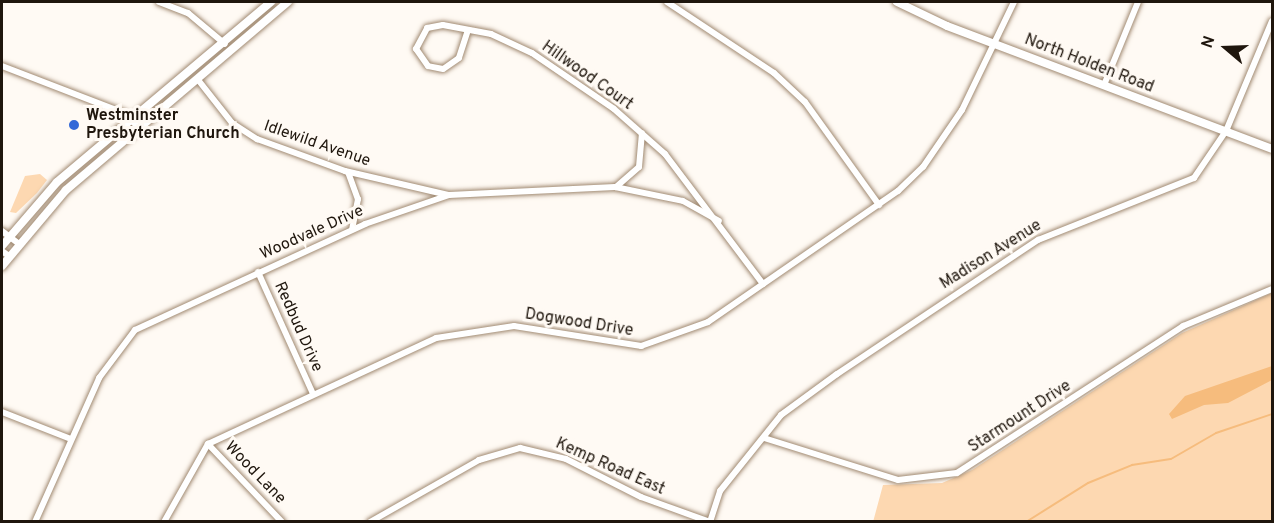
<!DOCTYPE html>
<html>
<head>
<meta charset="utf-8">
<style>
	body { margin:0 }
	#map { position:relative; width:1274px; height:523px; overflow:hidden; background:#fffaf4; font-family:Overpass,sans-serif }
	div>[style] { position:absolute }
	.green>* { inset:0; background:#fdd8b1 }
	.water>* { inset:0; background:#f6bc7d }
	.stream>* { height:2px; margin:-1px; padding:0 1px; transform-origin:1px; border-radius:1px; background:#f6bc7d }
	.roads { filter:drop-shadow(0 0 2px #a18a72) drop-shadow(0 0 2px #a18a72) }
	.street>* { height:6px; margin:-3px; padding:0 3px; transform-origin:3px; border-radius:3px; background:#fff }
	.secondary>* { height:8px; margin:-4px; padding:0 4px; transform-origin:4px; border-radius:4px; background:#fff }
	.dots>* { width:16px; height:16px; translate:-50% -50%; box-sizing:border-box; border:3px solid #fffaf4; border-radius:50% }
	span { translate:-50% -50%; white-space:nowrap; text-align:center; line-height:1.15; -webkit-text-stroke:6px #fffaf4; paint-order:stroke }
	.street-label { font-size:16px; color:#1f160d }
	.poi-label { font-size:16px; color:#1f160d; font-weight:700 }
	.left { translate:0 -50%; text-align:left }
	.frame { position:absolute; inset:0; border:3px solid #1f160d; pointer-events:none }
	.north { position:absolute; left:1196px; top:18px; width:60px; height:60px; -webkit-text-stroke:4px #fffaf4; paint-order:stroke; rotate:289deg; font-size:16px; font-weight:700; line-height:24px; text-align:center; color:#1f160d }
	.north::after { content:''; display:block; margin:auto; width:21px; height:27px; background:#1f160d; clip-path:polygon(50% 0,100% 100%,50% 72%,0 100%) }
</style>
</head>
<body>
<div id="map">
	<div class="green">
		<div style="clip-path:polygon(40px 174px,47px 180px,37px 193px,16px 213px,10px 212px,25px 176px)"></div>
		<div style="clip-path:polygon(1272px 293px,1272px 521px,873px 522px,883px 485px,942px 483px,972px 470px,1182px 333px)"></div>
	</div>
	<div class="water">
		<div style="clip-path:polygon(1272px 366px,1272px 380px,1228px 403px,1204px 405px,1172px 419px,1169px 414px,1185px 396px)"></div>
	</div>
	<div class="stream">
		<div style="left:1026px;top:522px;width:73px;rotate:-32.2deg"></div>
		<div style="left:1088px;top:483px;width:48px;rotate:-22.2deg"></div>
		<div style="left:1132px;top:465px;width:39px;rotate:-9deg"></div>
		<div style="left:1171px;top:459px;width:52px;rotate:-30deg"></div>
		<div style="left:1216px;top:433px;width:59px;rotate:-18.7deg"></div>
	</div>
	<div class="roads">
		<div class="street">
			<div style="left:159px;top:2px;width:31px;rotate:21deg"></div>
			<div style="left:188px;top:13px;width:48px;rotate:40deg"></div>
			<div style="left:667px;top:2px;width:128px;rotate:33.6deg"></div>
			<div style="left:774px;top:73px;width:42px;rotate:43.1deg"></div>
			<div style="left:805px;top:102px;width:127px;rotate:54.3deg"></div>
			<div style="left:467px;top:33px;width:26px;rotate:108deg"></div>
			<div style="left:459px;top:58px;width:19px;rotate:145deg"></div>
			<div style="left:443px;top:69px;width:15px;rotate:-169deg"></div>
			<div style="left:428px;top:66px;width:21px;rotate:-125deg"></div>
			<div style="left:416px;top:49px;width:24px;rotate:-62deg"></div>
			<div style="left:427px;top:28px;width:16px;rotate:-11deg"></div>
			<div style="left:443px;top:25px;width:49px;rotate:10.6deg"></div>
			<div style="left:491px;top:34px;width:45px;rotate:24.9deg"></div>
			<div style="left:532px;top:53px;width:99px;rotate:34.3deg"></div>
			<div style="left:614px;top:109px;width:68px;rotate:41.4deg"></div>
			<div style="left:665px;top:154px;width:163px;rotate:53deg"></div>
			<div style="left:2px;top:66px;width:131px;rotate:21.1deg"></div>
			<div style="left:124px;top:113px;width:21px;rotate:45deg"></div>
			<div style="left:199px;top:81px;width:53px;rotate:51.8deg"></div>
			<div style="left:232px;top:123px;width:30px;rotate:33deg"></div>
			<div style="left:257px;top:139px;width:94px;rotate:20deg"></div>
			<div style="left:345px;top:171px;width:106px;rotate:13.1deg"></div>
			<div style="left:1104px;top:85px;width:90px;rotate:-67.7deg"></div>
			<div style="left:348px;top:172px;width:29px;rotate:70deg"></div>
			<div style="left:358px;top:199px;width:31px;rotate:101deg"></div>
			<div style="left:616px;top:187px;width:30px;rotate:-41deg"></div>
			<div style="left:639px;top:167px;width:34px;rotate:-85deg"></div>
			<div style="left:2px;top:231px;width:20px;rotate:37deg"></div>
			<div style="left:2px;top:251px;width:9px;rotate:36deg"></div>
			<div style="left:258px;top:272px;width:134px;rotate:65.7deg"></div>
			<div style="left:2px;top:412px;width:74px;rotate:21.4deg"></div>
			<div style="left:764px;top:438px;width:140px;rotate:17.4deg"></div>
			<div style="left:898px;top:480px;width:59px;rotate:-6.8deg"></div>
			<div style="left:957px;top:473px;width:270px;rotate:-33deg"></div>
			<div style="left:1183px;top:326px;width:96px;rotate:-22.6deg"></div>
			<div style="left:208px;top:444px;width:108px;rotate:46.5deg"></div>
			<div style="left:35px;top:522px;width:158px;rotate:-66deg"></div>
			<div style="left:99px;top:378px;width:60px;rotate:-53.1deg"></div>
			<div style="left:135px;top:330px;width:253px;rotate:-24.7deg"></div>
			<div style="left:365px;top:224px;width:89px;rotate:-19deg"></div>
			<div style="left:449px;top:195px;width:166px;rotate:-2.8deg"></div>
			<div style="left:615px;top:187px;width:69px;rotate:11.6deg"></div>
			<div style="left:683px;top:201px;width:41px;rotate:29.1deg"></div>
			<div style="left:164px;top:522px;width:90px;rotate:-60.6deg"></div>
			<div style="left:208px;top:444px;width:251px;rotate:-24.9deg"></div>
			<div style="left:436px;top:338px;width:79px;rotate:-8.7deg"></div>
			<div style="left:514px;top:326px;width:129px;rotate:8.9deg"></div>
			<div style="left:641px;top:346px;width:71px;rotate:-19.7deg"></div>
			<div style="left:708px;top:322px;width:231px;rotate:-34.6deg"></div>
			<div style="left:898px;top:191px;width:35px;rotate:-44deg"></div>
			<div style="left:923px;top:167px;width:69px;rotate:-55.6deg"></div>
			<div style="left:962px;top:110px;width:120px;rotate:-64.3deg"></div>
			<div style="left:370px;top:522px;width:125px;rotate:-29.6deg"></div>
			<div style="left:479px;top:460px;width:43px;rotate:-16.3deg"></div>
			<div style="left:520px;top:448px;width:47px;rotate:13.4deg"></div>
			<div style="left:566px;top:459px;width:84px;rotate:26.9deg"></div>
			<div style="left:641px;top:497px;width:73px;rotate:19.9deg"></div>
			<div style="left:710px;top:522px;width:33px;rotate:-72deg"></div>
			<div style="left:720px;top:491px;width:97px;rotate:-51.2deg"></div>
			<div style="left:781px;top:415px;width:69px;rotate:-36.2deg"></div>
			<div style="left:837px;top:374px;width:242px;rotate:-33.7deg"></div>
			<div style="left:1038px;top:240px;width:168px;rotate:-21.7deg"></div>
			<div style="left:1194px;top:178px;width:57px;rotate:-55.8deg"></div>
			<div style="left:1226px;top:131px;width:119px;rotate:-67.3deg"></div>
		</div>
		<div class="secondary">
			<div style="left:897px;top:2px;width:55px;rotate:25.6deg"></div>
			<div style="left:947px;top:26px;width:347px;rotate:20.7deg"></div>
			<div style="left:2px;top:246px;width:84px;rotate:-49.3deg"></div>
			<div style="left:57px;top:182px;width:280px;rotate:-40.1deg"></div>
			<div style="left:2px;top:266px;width:99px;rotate:-49.9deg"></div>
			<div style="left:66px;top:190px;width:291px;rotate:-40.3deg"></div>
		</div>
	</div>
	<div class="dots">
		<div style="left:74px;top:125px;background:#3368d7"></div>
	</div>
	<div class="street-label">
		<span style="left:1089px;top:64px;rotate:21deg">North Holden Road</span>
		<span style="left:587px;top:76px;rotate:35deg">Hillwood Court</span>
		<span style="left:317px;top:144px;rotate:19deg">Idlewild Avenue</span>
		<span style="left:312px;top:233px;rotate:-24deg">Woodvale Drive</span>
		<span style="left:991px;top:255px;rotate:-32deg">Madison Avenue</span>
		<span style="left:579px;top:323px;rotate:9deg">Dogwood Drive</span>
		<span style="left:298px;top:327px;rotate:66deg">Redbud Drive</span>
		<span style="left:1020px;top:417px;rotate:-33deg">Starmount Drive</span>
		<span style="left:610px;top:467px;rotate:24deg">Kemp Road East</span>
		<span style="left:255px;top:473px;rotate:46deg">Wood Lane</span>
	</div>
	<div class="poi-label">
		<span class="left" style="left:86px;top:125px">Westminster<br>Presbyterian Church</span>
	</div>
	<div class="frame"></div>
	<div class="north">N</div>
</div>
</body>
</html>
